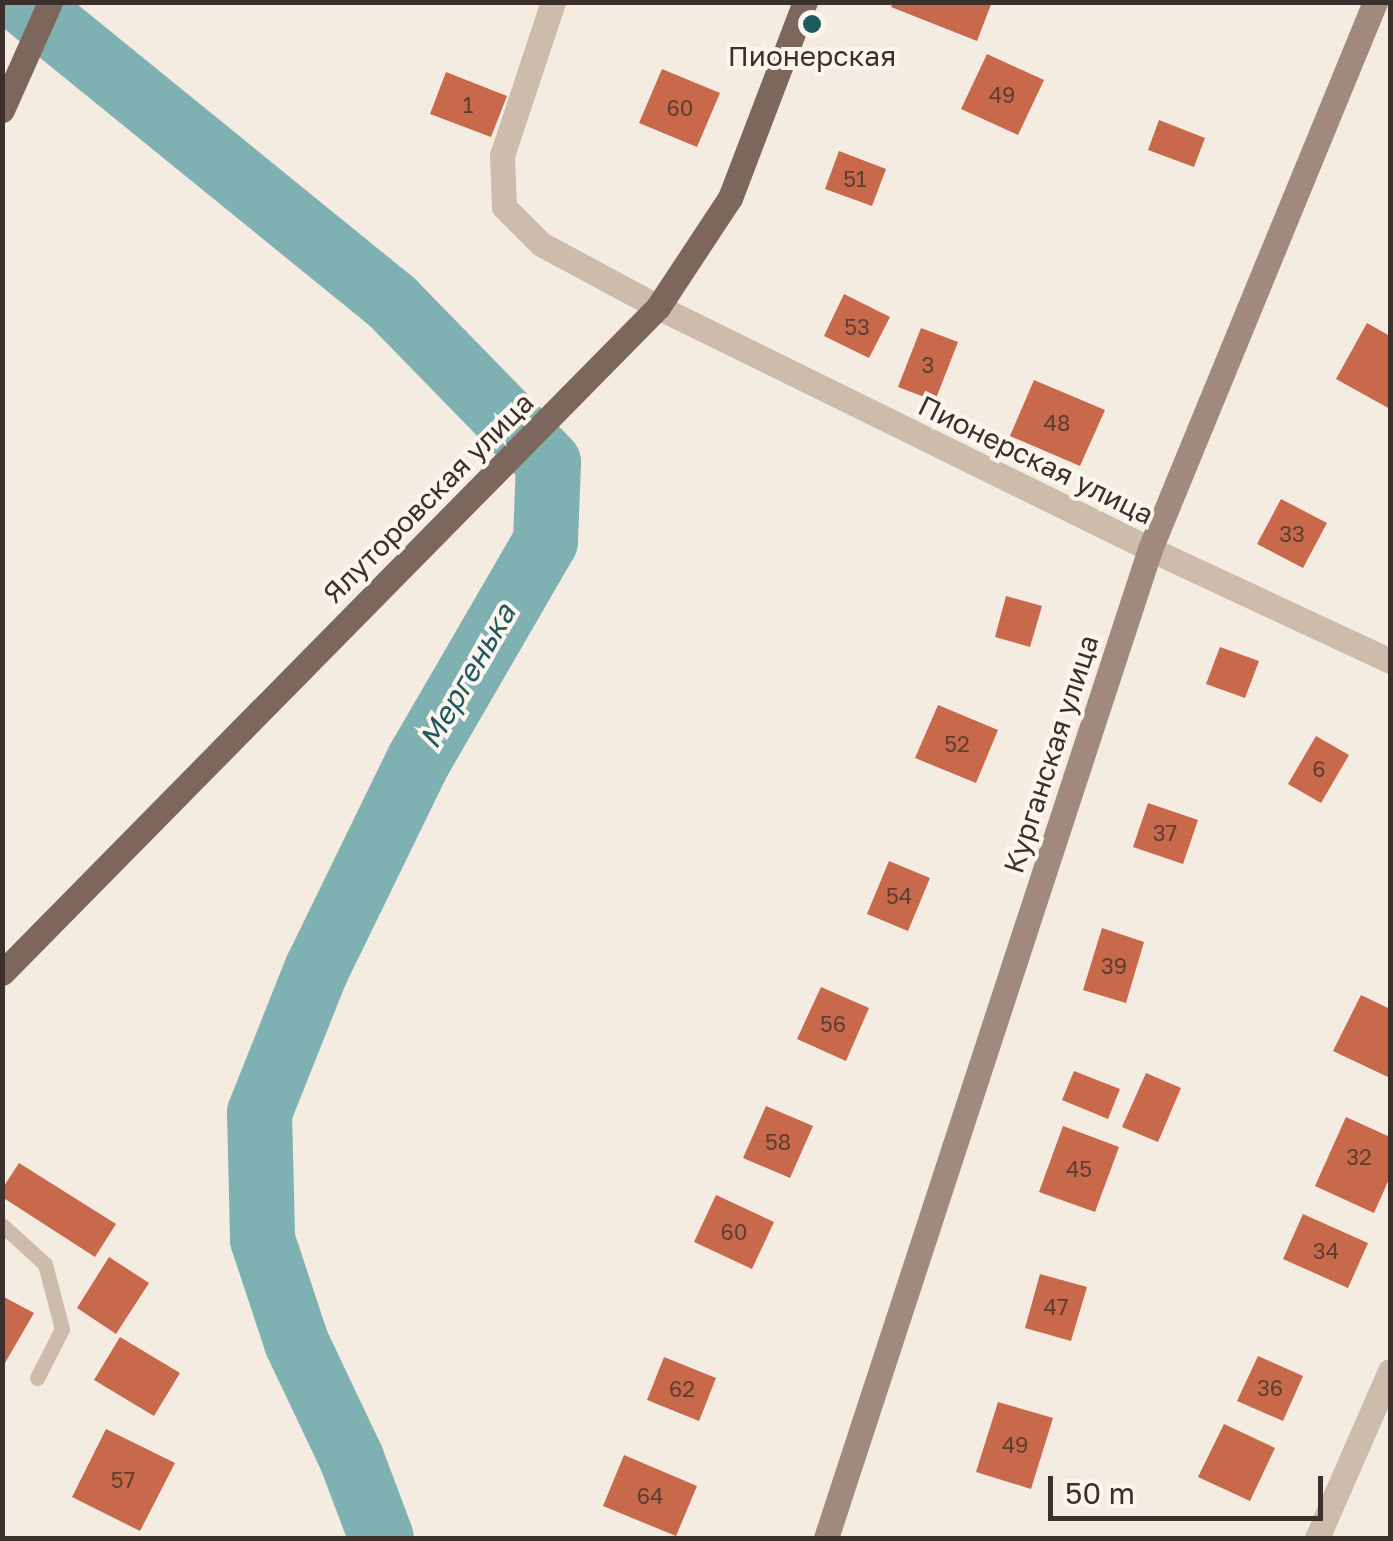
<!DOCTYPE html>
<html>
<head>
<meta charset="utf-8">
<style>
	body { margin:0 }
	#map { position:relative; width:1393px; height:1541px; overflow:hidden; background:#f4ebe1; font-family:"Golos Text",sans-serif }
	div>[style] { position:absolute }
	.river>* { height:65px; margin:-32.5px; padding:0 32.5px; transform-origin:32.5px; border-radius:32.5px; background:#7fb0b2 }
	.building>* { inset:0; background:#c8694b }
	.service>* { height:15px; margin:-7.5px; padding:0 7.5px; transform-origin:7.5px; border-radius:7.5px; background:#cdbbac }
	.minor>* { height:25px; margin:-12.5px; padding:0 12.5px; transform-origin:12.5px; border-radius:12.5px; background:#cdbbac }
	.tertiary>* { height:25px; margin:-12.5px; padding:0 12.5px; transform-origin:12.5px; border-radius:12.5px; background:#cdbbac }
	.secondary>* { height:25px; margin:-12.5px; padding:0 12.5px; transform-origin:12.5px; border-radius:12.5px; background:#a18a7d }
	.primary>* { height:25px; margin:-12.5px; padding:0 12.5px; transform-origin:12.5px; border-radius:12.5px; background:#7d675c }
	.dots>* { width:28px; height:28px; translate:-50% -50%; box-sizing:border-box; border:5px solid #fbf5ee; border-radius:50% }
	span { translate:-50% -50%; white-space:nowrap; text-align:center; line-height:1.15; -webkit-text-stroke:8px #fbf5ee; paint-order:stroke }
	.number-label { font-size:22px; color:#5e3e33 }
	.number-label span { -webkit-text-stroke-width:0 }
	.poi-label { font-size:28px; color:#3b302b }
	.street-label { font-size:28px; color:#3b302b }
	.water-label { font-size:30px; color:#1f5a5e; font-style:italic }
	.frame { position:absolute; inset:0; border:5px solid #3b302b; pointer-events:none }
	.scale { position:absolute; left:1048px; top:1476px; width:275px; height:45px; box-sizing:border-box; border:5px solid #3b302b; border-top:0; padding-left:12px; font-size:30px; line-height:35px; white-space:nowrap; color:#3b302b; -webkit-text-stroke:8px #fbf5ee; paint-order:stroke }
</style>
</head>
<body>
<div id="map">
	<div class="river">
		<div style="left:23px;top:2px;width:477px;rotate:39.1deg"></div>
		<div style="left:393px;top:303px;width:222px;rotate:45.7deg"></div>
		<div style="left:548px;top:462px;width:79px;rotate:92.2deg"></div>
		<div style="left:545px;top:541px;width:253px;rotate:120.1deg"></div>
		<div style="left:418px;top:760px;width:233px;rotate:116deg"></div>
		<div style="left:316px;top:969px;width:154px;rotate:111.7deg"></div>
		<div style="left:259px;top:1112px;width:127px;rotate:88.6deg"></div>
		<div style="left:262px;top:1239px;width:108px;rotate:71.7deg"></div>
		<div style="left:296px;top:1342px;width:128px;rotate:64.6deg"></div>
		<div style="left:351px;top:1458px;width:85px;rotate:69.4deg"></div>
	</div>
	<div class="building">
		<div style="clip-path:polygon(893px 2px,992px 2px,977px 41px,891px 7px)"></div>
		<div style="clip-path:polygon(987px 54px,1044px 80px,1018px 135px,961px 109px)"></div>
		<div style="clip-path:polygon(662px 69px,720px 93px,697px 147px,639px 123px)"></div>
		<div style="clip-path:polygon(446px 72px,507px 96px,491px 137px,430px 114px)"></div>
		<div style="clip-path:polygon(1159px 120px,1205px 138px,1194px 167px,1148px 150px)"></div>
		<div style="clip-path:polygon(839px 151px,886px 169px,872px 206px,825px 189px)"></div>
		<div style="clip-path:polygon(844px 294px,890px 317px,869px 358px,824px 336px)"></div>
		<div style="clip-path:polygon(1367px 323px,1390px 336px,1390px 409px,1336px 379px)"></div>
		<div style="clip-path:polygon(921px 328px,958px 342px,935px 401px,898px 387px)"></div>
		<div style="clip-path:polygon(1034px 380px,1105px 410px,1080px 466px,1010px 436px)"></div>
		<div style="clip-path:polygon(1281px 499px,1327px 523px,1303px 568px,1257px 544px)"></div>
		<div style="clip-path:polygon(1006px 596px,1042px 606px,1030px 647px,995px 637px)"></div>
		<div style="clip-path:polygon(1220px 647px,1259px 661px,1245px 698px,1206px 684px)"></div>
		<div style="clip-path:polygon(938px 705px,998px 730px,976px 783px,915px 758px)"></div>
		<div style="clip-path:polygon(1316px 736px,1349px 755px,1321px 803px,1288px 784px)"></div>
		<div style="clip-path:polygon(1148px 803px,1198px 820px,1183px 864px,1133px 847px)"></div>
		<div style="clip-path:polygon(889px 861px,930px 878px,908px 931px,867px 914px)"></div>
		<div style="clip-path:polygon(1102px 928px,1144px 942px,1126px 1003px,1083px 990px)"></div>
		<div style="clip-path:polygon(821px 987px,869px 1008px,846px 1061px,797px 1039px)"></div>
		<div style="clip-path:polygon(1361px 995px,1390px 1009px,1390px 1078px,1333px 1051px)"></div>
		<div style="clip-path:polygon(1074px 1071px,1120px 1089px,1108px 1119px,1062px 1100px)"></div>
		<div style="clip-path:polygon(1146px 1073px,1181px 1088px,1158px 1142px,1122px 1127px)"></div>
		<div style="clip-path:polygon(766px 1106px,813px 1126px,790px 1178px,743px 1158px)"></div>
		<div style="clip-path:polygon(1346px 1117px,1390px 1137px,1390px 1177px,1374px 1213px,1315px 1186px)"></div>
		<div style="clip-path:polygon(1063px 1126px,1119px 1147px,1095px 1212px,1039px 1192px)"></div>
		<div style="clip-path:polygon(19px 1163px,116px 1224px,95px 1257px,2px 1197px,2px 1189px)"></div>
		<div style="clip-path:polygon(716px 1195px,774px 1222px,752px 1269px,694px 1242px)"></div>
		<div style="clip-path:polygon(1303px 1214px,1368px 1243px,1348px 1288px,1283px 1259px)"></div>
		<div style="clip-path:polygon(109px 1257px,149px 1283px,116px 1334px,77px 1308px)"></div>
		<div style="clip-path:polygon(1040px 1274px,1087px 1287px,1071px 1341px,1025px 1328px)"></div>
		<div style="clip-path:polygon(2px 1296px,34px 1313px,2px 1368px)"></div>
		<div style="clip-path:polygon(120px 1337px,180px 1373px,154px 1416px,94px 1380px)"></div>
		<div style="clip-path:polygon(1258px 1356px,1303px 1376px,1283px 1421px,1237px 1401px)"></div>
		<div style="clip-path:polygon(664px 1357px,716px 1378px,699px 1421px,647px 1400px)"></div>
		<div style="clip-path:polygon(998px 1402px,1053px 1418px,1031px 1489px,976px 1472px)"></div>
		<div style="clip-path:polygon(1224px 1424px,1275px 1448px,1250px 1501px,1198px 1477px)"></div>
		<div style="clip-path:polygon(106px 1429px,175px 1463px,140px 1531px,72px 1497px)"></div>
		<div style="clip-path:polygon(624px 1455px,697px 1486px,676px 1536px,603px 1506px)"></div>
	</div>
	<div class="service">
		<div style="left:2px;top:1225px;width:58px;rotate:42.2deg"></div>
		<div style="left:45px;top:1264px;width:67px;rotate:75.3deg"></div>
		<div style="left:62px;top:1329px;width:55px;rotate:117deg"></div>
	</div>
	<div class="minor">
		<div style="left:553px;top:2px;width:161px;rotate:108.4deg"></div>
		<div style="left:502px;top:155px;width:52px;rotate:87.8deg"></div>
		<div style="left:504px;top:207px;width:52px;rotate:45deg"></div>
		<div style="left:541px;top:244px;width:133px;rotate:28.3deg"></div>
		<div style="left:1317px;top:1538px;width:182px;rotate:-66.4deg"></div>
	</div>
	<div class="tertiary">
		<div style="left:658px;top:307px;width:548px;rotate:26.19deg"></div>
		<div style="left:1150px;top:549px;width:265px;rotate:25deg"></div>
	</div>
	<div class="secondary">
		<div style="left:826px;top:1538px;width:1041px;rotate:-71.86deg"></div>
		<div style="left:1150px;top:549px;width:591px;rotate:-67.64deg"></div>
	</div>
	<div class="primary">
		<div style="left:2px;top:110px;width:118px;rotate:-66deg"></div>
		<div style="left:2px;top:973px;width:935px;rotate:-45.43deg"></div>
		<div style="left:658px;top:307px;width:131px;rotate:-56.6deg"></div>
		<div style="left:730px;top:198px;width:210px;rotate:-69.1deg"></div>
	</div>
	<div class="dots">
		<div style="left:812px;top:24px;background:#1f5a5e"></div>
	</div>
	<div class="number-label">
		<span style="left:1002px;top:95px">49</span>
		<span style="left:468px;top:105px">1</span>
		<span style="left:680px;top:108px">60</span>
		<span style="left:855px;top:179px">51</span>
		<span style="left:857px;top:327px">53</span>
		<span style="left:928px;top:365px">3</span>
		<span style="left:1057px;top:423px">48</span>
		<span style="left:1292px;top:534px">33</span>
		<span style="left:957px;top:744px">52</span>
		<span style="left:1319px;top:769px">6</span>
		<span style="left:1165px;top:833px">37</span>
		<span style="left:899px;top:896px">54</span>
		<span style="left:1114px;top:966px">39</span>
		<span style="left:833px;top:1024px">56</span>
		<span style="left:778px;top:1142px">58</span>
		<span style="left:1359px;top:1157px">32</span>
		<span style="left:1079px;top:1169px">45</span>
		<span style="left:734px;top:1232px">60</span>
		<span style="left:1326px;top:1251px">34</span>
		<span style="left:1056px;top:1307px">47</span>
		<span style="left:1270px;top:1388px">36</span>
		<span style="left:682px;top:1389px">62</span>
		<span style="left:1015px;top:1445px">49</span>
		<span style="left:123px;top:1480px">57</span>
		<span style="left:650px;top:1496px">64</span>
	</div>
	<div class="poi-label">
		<span style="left:812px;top:56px">Пионерская</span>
	</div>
	<div class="street-label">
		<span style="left:1036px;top:460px;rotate:26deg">Пионерская улица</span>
		<span style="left:428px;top:498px;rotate:-45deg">Ялуторовская улица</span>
		<span style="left:1051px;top:754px;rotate:-72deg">Курганская улица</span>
	</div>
	<div class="water-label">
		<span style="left:467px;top:676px;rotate:-60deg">Мергенька</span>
	</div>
	<div class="frame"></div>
	<div class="scale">50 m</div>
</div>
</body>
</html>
